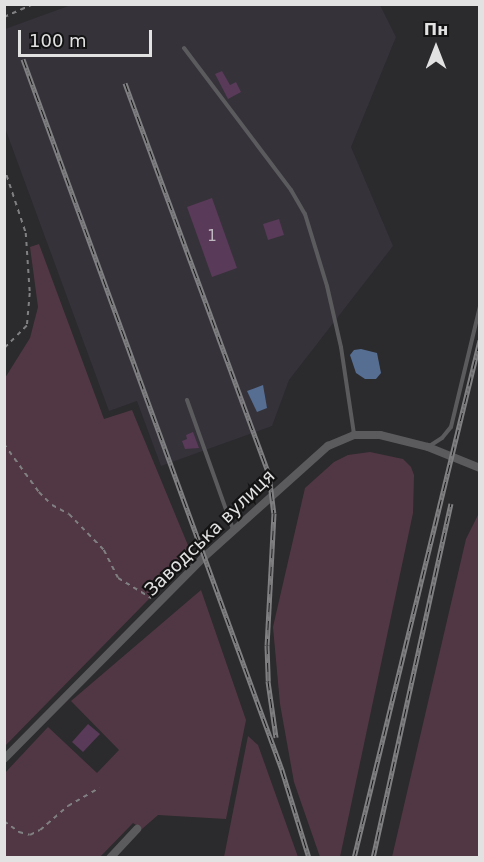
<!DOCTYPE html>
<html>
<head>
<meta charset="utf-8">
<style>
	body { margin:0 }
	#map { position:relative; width:484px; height:862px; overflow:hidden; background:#2b2a2d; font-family:"DejaVu Sans",sans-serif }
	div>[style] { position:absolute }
	.built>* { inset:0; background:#35323a }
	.green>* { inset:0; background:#513743 }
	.water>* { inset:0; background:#566e92 }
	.building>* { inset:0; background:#593a58 }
	.path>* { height:1.5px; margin-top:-0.75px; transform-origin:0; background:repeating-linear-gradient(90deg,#807f81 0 4.5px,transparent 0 9px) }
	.lane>* { height:4px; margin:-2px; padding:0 2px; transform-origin:2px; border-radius:2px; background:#5b5a5d }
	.street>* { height:8px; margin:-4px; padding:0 4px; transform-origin:4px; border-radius:4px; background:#5b5a5d }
	.rail>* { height:5px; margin-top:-2.5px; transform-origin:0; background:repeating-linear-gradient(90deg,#131314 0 9px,#808082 0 18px); box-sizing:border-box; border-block:2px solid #808082 }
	span { translate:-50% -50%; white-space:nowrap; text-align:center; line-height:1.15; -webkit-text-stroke:4.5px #131314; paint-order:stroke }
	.number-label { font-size:15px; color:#c0b8c0 }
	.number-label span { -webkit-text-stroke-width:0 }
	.street-label { font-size:18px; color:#e2e2e3 }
	.frame { position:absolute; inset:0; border:6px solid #e2e2e3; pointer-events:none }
	.north { position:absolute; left:406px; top:18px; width:60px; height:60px; -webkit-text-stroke:4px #131314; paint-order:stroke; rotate:0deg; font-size:16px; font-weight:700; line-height:24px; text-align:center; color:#e2e2e3 }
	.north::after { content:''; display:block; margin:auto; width:21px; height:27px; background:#e2e2e3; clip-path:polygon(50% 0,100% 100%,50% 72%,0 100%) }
	.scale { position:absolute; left:18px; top:30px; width:134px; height:27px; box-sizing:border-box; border:3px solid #e2e2e3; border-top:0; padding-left:8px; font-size:18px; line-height:21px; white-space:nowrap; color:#e2e2e3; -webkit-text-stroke:4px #131314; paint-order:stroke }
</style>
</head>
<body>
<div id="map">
	<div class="built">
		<div style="clip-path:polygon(71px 5px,380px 5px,396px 37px,351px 147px,393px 246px,289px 380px,272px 426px,161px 466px,137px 401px,109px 411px,5px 128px,5px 29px)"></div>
	</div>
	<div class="green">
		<div style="clip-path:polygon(39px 244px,104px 419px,132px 410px,192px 555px,5px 746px,5px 378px,30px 338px,38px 307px,30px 247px)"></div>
		<div style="clip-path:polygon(370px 452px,403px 459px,411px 467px,414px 475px,413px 513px,340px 857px,320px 857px,294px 782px,280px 704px,273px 627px,305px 488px,334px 462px,348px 455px)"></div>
		<div style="clip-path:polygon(479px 513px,479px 857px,392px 857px,466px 539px)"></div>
		<div style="clip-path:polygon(201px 590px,246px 720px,226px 819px,158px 815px,142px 829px,133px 823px,100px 857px,5px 857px,4px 774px,48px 727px,97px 773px,119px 750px,71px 701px)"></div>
		<div style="clip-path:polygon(248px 736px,258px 745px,298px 857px,224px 857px)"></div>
	</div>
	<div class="water">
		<div style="clip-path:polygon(361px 349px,377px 353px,381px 373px,376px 379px,365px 379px,356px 373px,350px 355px,354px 350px)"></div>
		<div style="clip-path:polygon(263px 385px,267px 408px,257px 412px,247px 391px)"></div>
	</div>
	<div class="building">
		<div style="clip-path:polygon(222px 71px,230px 85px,236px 82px,241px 92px,228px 99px,215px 74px)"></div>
		<div style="clip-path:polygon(212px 198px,237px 268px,212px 277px,187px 207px)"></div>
		<div style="clip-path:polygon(279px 219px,284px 235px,268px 240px,263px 224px)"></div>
		<div style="clip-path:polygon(193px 432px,199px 448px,185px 449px,182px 441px,187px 439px,186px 435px)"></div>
		<div style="clip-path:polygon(88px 724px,100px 734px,83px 752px,72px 742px)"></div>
	</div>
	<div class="path">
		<div style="left:4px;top:17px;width:32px;rotate:-24deg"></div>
		<div style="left:4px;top:167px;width:70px;rotate:71.6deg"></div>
		<div style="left:26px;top:233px;width:60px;rotate:86.2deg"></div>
		<div style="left:30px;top:293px;width:33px;rotate:95deg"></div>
		<div style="left:27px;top:326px;width:33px;rotate:135deg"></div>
		<div style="left:4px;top:444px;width:59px;rotate:53.9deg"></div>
		<div style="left:39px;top:492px;width:18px;rotate:45deg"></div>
		<div style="left:52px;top:505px;width:19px;rotate:28deg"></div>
		<div style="left:69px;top:514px;width:50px;rotate:45.8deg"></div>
		<div style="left:104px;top:550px;width:31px;rotate:63deg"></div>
		<div style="left:118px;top:578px;width:39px;rotate:31deg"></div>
		<div style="left:4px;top:821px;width:19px;rotate:36deg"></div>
		<div style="left:19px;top:832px;width:11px;rotate:15deg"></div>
		<div style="left:30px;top:835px;width:11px;rotate:-27deg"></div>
		<div style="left:40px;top:830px;width:37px;rotate:-41deg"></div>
		<div style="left:68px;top:806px;width:36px;rotate:-30deg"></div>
	</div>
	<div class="lane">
		<div style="left:184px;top:48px;width:178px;rotate:53deg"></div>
		<div style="left:291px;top:190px;width:28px;rotate:60deg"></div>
		<div style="left:305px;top:214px;width:75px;rotate:73deg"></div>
		<div style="left:327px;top:286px;width:63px;rotate:77.1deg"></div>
		<div style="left:341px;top:347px;width:88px;rotate:81.5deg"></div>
		<div style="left:187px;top:400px;width:137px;rotate:70.4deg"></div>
		<div style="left:428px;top:447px;width:17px;rotate:-33deg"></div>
		<div style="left:442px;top:438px;width:14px;rotate:-51deg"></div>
		<div style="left:451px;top:427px;width:124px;rotate:-76.5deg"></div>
	</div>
	<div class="street">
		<div style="left:4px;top:759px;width:283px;rotate:-45.3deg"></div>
		<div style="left:203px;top:558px;width:168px;rotate:-41.9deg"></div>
		<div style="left:328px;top:446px;width:28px;rotate:-23deg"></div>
		<div style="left:354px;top:435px;width:26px"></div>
		<div style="left:380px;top:435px;width:49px;rotate:14deg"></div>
		<div style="left:428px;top:447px;width:56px;rotate:22deg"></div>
		<div style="left:110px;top:858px;width:40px;rotate:-47deg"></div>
	</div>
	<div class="rail">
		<div style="left:23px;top:59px;width:757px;rotate:69.98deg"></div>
		<div style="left:282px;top:770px;width:92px;rotate:72.9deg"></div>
		<div style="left:125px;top:83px;width:417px;rotate:69.8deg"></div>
		<div style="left:269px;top:474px;width:39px;rotate:83deg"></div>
		<div style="left:274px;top:513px;width:132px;rotate:93deg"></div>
		<div style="left:267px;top:645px;width:36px;rotate:88deg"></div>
		<div style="left:268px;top:681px;width:57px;rotate:81.9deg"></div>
		<div style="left:354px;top:858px;width:533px;rotate:-76.33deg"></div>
		<div style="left:373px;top:858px;width:363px;rotate:-77.6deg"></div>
	</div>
	<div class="number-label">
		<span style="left:212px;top:237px">1</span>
	</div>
	<div class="street-label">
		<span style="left:210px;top:533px;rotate:-44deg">Заводська вулиця</span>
	</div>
	<div class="frame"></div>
	<div class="north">Пн</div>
	<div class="scale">100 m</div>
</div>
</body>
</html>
